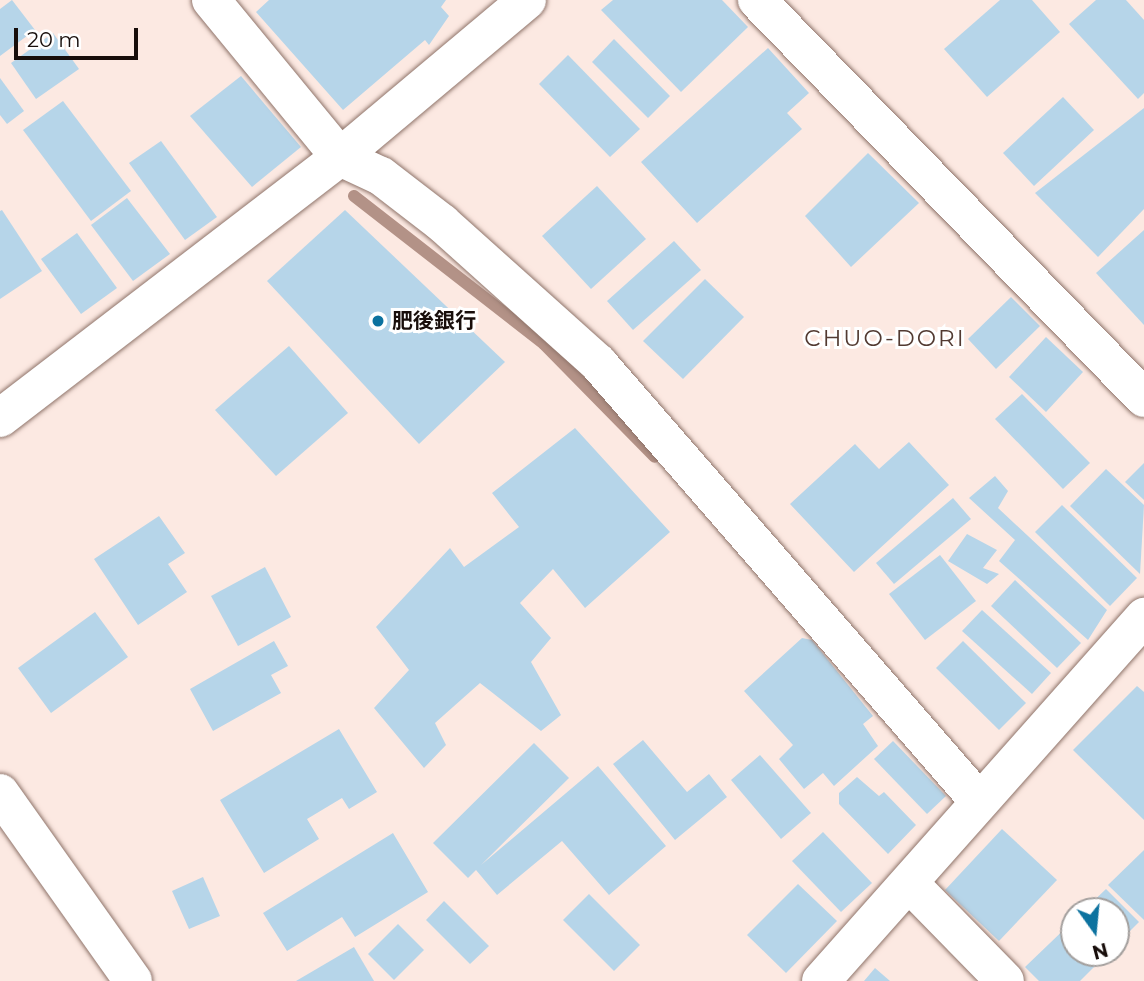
<!DOCTYPE html>
<html>
<head>
<meta charset="utf-8">
<style>
	body { margin:0 }
	#map { position:relative; width:1144px; height:981px; overflow:hidden; background:#fce9e2; font-family:Montserrat,"Noto Sans JP",sans-serif }
	div>[style] { position:absolute }
	.stream>* { height:12px; margin:-6px; padding:0 6px; transform-origin:6px; border-radius:6px; background:#b39287 }
	.building>* { inset:0; background:#b6d5e9 }
	.roads { filter:drop-shadow(0 0 2px #8f746a) drop-shadow(0 0 2px #8f746a) }
	.minor>* { height:38px; margin:-19px; padding:0 19px; transform-origin:19px; border-radius:19px; background:#fff }
	.tertiary>* { height:38px; margin:-19px; padding:0 19px; transform-origin:19px; border-radius:19px; background:#fff }
	.dots>* { width:19px; height:19px; translate:-50% -50%; box-sizing:border-box; border:4px solid #fff; border-radius:50% }
	span { translate:-50% -50%; white-space:nowrap; text-align:center; line-height:1.15; -webkit-text-stroke:6px #fff; paint-order:stroke }
	.poi-label { font-size:21px; color:#180e0b; font-weight:700 }
	.left { translate:0 -50%; text-align:left }
	.neighbourhood-label { font-size:23px; color:#523a31; letter-spacing:2px }
	.north { position:absolute; left:1060px; top:897px; width:70px; height:70px; box-sizing:border-box; background:#fff; border:2px solid #a39f9d; border-radius:50%; rotate:165deg; font-size:19px; font-weight:700; line-height:28px; text-align:center; color:#180e0b }
	.north::after { content:''; display:block; margin:auto; width:24px; height:32px; background:#0c729f; clip-path:polygon(50% 0,100% 100%,50% 72%,0 100%) }
	.scale { position:absolute; left:14px; top:28px; width:124px; height:32px; box-sizing:border-box; border:4px solid #180e0b; border-top:0; padding-left:9px; font-size:21px; line-height:24px; white-space:nowrap; color:#180e0b; -webkit-text-stroke:5px #fff; paint-order:stroke }
</style>
</head>
<body>
<div id="map">
	<div class="stream">
		<div style="left:354px;top:196px;width:241px;rotate:37.9deg"></div>
		<div style="left:544px;top:344px;width:158px;rotate:45.5deg"></div>
	</div>
	<div class="building">
		<div style="clip-path:polygon(12px 0,35px 30px,0 56px,0 9px)"></div>
		<div style="clip-path:polygon(269px 0,446px 0,441px 7px,449px 16px,429px 45px,425px 40px,343px 110px,256px 12px)"></div>
		<div style="clip-path:polygon(613px 0,722px 0,748px 27px,681px 92px,601px 10px)"></div>
		<div style="clip-path:polygon(1000px 0,1032px 0,1060px 32px,987px 97px,944px 49px)"></div>
		<div style="clip-path:polygon(1096px 0,1126px 0,1144px 20px,1144px 93px,1138px 99px,1069px 24px)"></div>
		<div style="clip-path:polygon(53px 33px,79px 69px,36px 99px,11px 63px)"></div>
		<div style="clip-path:polygon(614px 39px,670px 96px,648px 118px,592px 62px)"></div>
		<div style="clip-path:polygon(768px 48px,809px 93px,787px 113px,802px 129px,697px 223px,641px 162px)"></div>
		<div style="clip-path:polygon(568px 55px,640px 129px,610px 157px,539px 84px)"></div>
		<div style="clip-path:polygon(241px 76px,301px 147px,252px 187px,190px 116px)"></div>
		<div style="clip-path:polygon(0 78px,24px 111px,7px 124px,0 115px)"></div>
		<div style="clip-path:polygon(1063px 97px,1094px 130px,1034px 186px,1003px 153px)"></div>
		<div style="clip-path:polygon(63px 101px,131px 191px,91px 221px,23px 130px)"></div>
		<div style="clip-path:polygon(1144px 108px,1144px 209px,1098px 257px,1035px 193px)"></div>
		<div style="clip-path:polygon(161px 141px,217px 217px,185px 240px,129px 163px)"></div>
		<div style="clip-path:polygon(868px 153px,919px 203px,851px 267px,805px 216px)"></div>
		<div style="clip-path:polygon(597px 186px,646px 239px,591px 289px,542px 236px)"></div>
		<div style="clip-path:polygon(127px 198px,170px 254px,133px 281px,91px 225px)"></div>
		<div style="clip-path:polygon(2px 210px,42px 271px,0 299px,0 211px)"></div>
		<div style="clip-path:polygon(345px 210px,505px 362px,419px 444px,267px 281px)"></div>
		<div style="clip-path:polygon(1144px 230px,1144px 325px,1096px 273px)"></div>
		<div style="clip-path:polygon(77px 233px,117px 288px,81px 314px,41px 259px)"></div>
		<div style="clip-path:polygon(674px 241px,701px 270px,633px 330px,607px 301px)"></div>
		<div style="clip-path:polygon(705px 279px,744px 317px,683px 379px,643px 341px)"></div>
		<div style="clip-path:polygon(1011px 297px,1040px 326px,996px 369px,968px 339px)"></div>
		<div style="clip-path:polygon(1046px 337px,1083px 372px,1046px 412px,1009px 377px)"></div>
		<div style="clip-path:polygon(289px 346px,348px 413px,276px 476px,215px 410px)"></div>
		<div style="clip-path:polygon(1022px 394px,1090px 463px,1063px 489px,995px 419px)"></div>
		<div style="clip-path:polygon(575px 428px,670px 532px,585px 608px,553px 569px,520px 603px,551px 638px,531px 662px,561px 715px,541px 731px,480px 683px,435px 723px,446px 745px,424px 768px,374px 708px,409px 670px,376px 627px,450px 548px,464px 567px,519px 527px,492px 493px)"></div>
		<div style="clip-path:polygon(909px 442px,949px 485px,854px 572px,790px 504px,855px 444px,879px 469px)"></div>
		<div style="clip-path:polygon(1144px 463px,1144px 500px,1125px 482px)"></div>
		<div style="clip-path:polygon(1106px 469px,1144px 505px,1140px 574px,1070px 506px)"></div>
		<div style="clip-path:polygon(995px 476px,1008px 491px,998px 508px,1107px 610px,1088px 640px,999px 561px,1015px 540px,969px 498px)"></div>
		<div style="clip-path:polygon(953px 498px,971px 519px,894px 584px,876px 563px)"></div>
		<div style="clip-path:polygon(1062px 505px,1137px 578px,1110px 606px,1035px 532px)"></div>
		<div style="clip-path:polygon(159px 516px,185px 553px,168px 564px,187px 592px,138px 625px,94px 559px)"></div>
		<div style="clip-path:polygon(967px 534px,997px 550px,983px 568px,999px 574px,987px 584px,948px 561px)"></div>
		<div style="clip-path:polygon(940px 555px,976px 601px,925px 640px,889px 594px)"></div>
		<div style="clip-path:polygon(265px 567px,291px 617px,238px 646px,211px 596px)"></div>
		<div style="clip-path:polygon(1015px 580px,1081px 643px,1057px 668px,991px 606px)"></div>
		<div style="clip-path:polygon(982px 610px,1051px 673px,1032px 694px,962px 631px)"></div>
		<div style="clip-path:polygon(95px 612px,128px 657px,51px 713px,18px 668px)"></div>
		<div style="clip-path:polygon(802px 638px,812px 640px,873px 716px,863px 724px,878px 746px,834px 786px,823px 773px,804px 789px,779px 759px,793px 745px,744px 691px)"></div>
		<div style="clip-path:polygon(274px 641px,288px 666px,271px 675px,281px 693px,213px 731px,190px 689px)"></div>
		<div style="clip-path:polygon(963px 641px,1026px 703px,999px 730px,936px 668px)"></div>
		<div style="clip-path:polygon(1137px 686px,1144px 692px,1144px 820px,1073px 750px)"></div>
		<div style="clip-path:polygon(339px 729px,377px 792px,349px 809px,342px 798px,307px 819px,319px 839px,264px 873px,220px 800px)"></div>
		<div style="clip-path:polygon(643px 740px,687px 792px,709px 774px,727px 797px,675px 840px,613px 764px)"></div>
		<div style="clip-path:polygon(893px 741px,946px 796px,927px 814px,874px 759px)"></div>
		<div style="clip-path:polygon(534px 743px,569px 778px,481px 865px,598px 766px,666px 846px,609px 895px,562px 841px,497px 895px,476px 870px,468px 878px,433px 843px)"></div>
		<div style="clip-path:polygon(760px 755px,811px 813px,781px 839px,731px 780px)"></div>
		<div style="clip-path:polygon(857px 777px,879px 796px,884px 792px,916px 825px,888px 854px,839px 804px,839px 793px)"></div>
		<div style="clip-path:polygon(1002px 829px,1057px 880px,999px 941px,945px 890px)"></div>
		<div style="clip-path:polygon(823px 832px,872px 883px,841px 912px,792px 861px)"></div>
		<div style="clip-path:polygon(393px 833px,428px 892px,355px 937px,342px 917px,287px 951px,263px 913px)"></div>
		<div style="clip-path:polygon(1144px 850px,1144px 920px,1108px 885px)"></div>
		<div style="clip-path:polygon(203px 877px,220px 916px,189px 929px,172px 891px)"></div>
		<div style="clip-path:polygon(798px 884px,837px 921px,786px 973px,747px 935px)"></div>
		<div style="clip-path:polygon(1106px 889px,1139px 922px,1116px 945px,1116px 911px,1083px 911px)"></div>
		<div style="clip-path:polygon(589px 894px,640px 945px,614px 971px,563px 920px)"></div>
		<div style="clip-path:polygon(444px 901px,489px 946px,470px 964px,426px 920px)"></div>
		<div style="clip-path:polygon(1074px 920px,1074px 953px,1108px 953px,1080px 981px,1039px 981px,1025px 967px)"></div>
		<div style="clip-path:polygon(398px 924px,424px 950px,394px 980px,368px 954px)"></div>
		<div style="clip-path:polygon(354px 947px,374px 981px,296px 981px)"></div>
		<div style="clip-path:polygon(875px 968px,890px 981px,864px 981px)"></div>
	</div>
	<div class="roads">
		<div class="minor">
			<div style="left:211px;top:0;width:203px;rotate:50.6deg"></div>
			<div style="left:340px;top:157px;width:45px;rotate:24.9deg"></div>
			<div style="left:381px;top:176px;width:77px;rotate:37.6deg"></div>
			<div style="left:442px;top:223px;width:210px;rotate:41.9deg"></div>
			<div style="left:598px;top:363px;width:579px;rotate:48.99deg"></div>
			<div style="left:757px;top:0;width:555px;rotate:45.8deg"></div>
			<div style="left:0;top:418px;width:429px;rotate:-37.5deg"></div>
			<div style="left:340px;top:157px;width:244px;rotate:-40deg"></div>
			<div style="left:0;top:793px;width:230px;rotate:54.7deg"></div>
			<div style="left:909px;top:883px;width:137px;rotate:45.6deg"></div>
		</div>
		<div class="tertiary">
			<div style="left:821px;top:981px;width:487px;rotate:-48.4deg"></div>
		</div>
	</div>
	<div class="dots">
		<div style="left:378px;top:321px;background:#0c729f"></div>
	</div>
	<div class="poi-label">
		<span class="left" style="left:392px;top:321px">肥後銀行</span>
	</div>
	<div class="neighbourhood-label">
		<span style="left:885px;top:338px">CHUO-DORI</span>
	</div>
	<div class="north">N</div>
	<div class="scale">20 m</div>
</div>
</body>
</html>
